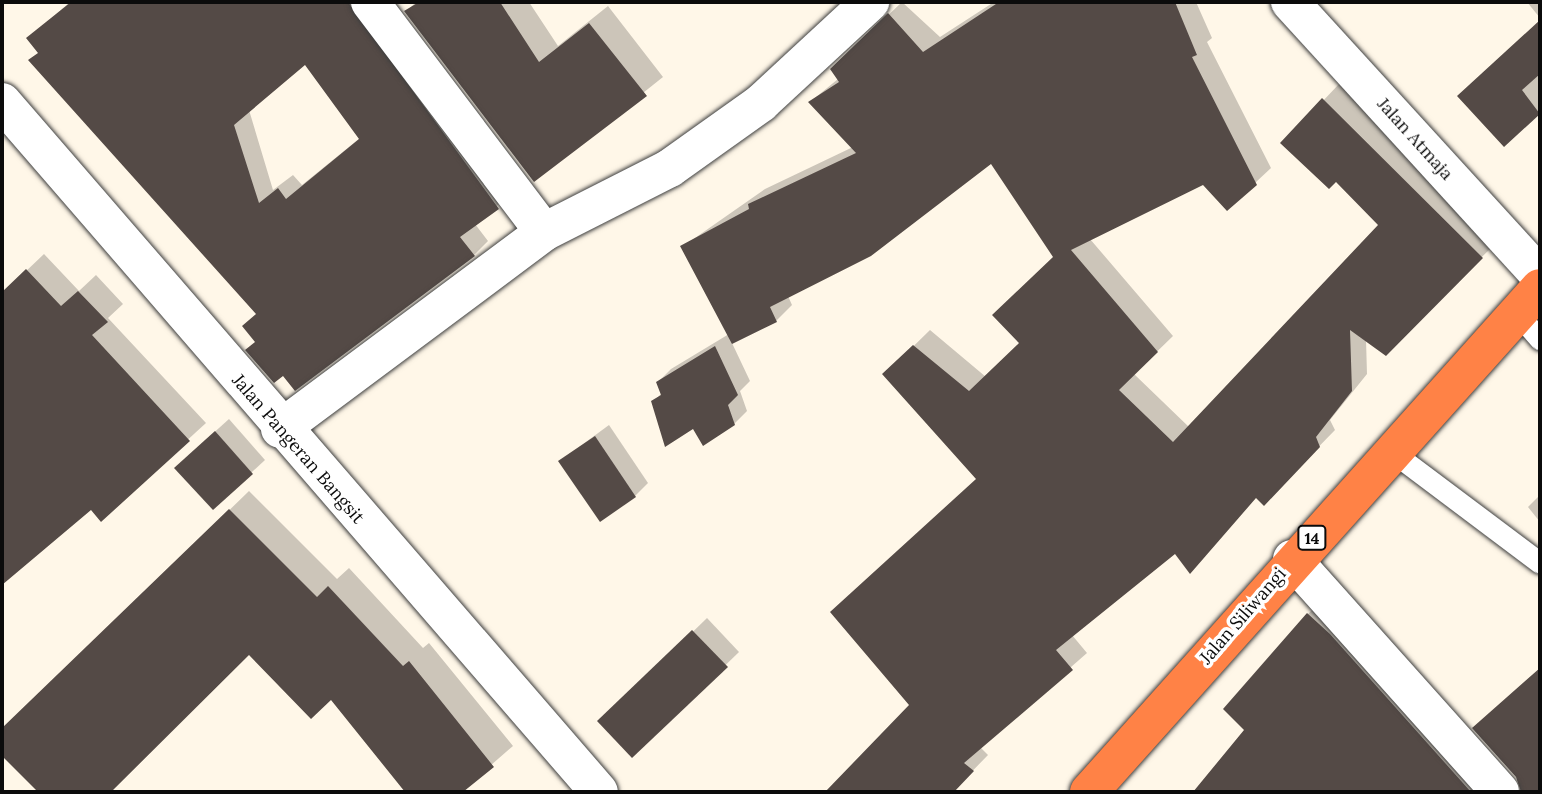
<!DOCTYPE html>
<html>
<head>
<meta charset="utf-8">
<style>
	body { margin:0 }
	#map { position:relative; width:1542px; height:794px; overflow:hidden; background:#fff7e8; font-family:Lora,serif }
	div>[style] { position:absolute }
	.shadow>* { inset:0; background:#0003 }
	.building>* { inset:0; background:#544a46 }
	.roads { filter:drop-shadow(0 0 2px #3e3e3e) drop-shadow(0 0 2px #3e3e3e) }
	.lane>* { height:21px; margin:-10.5px; padding:0 10.5px; transform-origin:10.5px; border-radius:10.5px; background:#fff }
	.street>* { height:38px; margin:-19px; padding:0 19px; transform-origin:19px; border-radius:19px; background:#fff }
	.highway>* { height:38px; margin:-19px; padding:0 19px; transform-origin:19px; border-radius:19px; background:#ff8246 }
	span { translate:-50% -50%; white-space:nowrap; text-align:center; line-height:1.15; -webkit-text-stroke:7px #fff; paint-order:stroke }
	.shield-label span { padding:2px 5px; background:#fff; border:2px solid; border-radius:5px; -webkit-text-stroke-width:0 }
	.shield-label { font-size:16px; color:#0b0b0b; font-weight:700 }
	.street-label { font-size:18px; color:#0b0b0b }
	.frame { position:absolute; inset:0; border:4px solid #0b0b0b; pointer-events:none }
</style>
</head>
<body>
<div id="map">
	<div class="shadow">
		<div style="clip-path:polygon(evenodd,70px 2px,373px 2px,512px 193px,475px 224px,488px 241px,474px 255px,256px 341px,257px 313px,29px 38px,70px 2px,305px 63px,360px 138px,302px 185px,293px 175px,273px 190px,249px 110px,305px 63px)"></div>
		<div style="clip-path:polygon(416px 2px,529px 2px,558px 46px,608px 6px,663px 77px,534px 180px,407px 11px)"></div>
		<div style="clip-path:polygon(902px 2px,940px 37px,994px 2px,1196px 2px,1212px 38px,1207px 42px,1271px 168px,1255px 183px,1203px 182px,1090px 239px,1173px 336px,1134px 374px,1190px 428px,1381px 225px,1336px 180px,1283px 143px,1339px 84px,1498px 241px,1385px 353px,1366px 339px,1367px 374px,1330px 420px,1335px 430px,1264px 503px,1257px 496px,1175px 552px,1072px 635px,1087px 653px,980px 747px,988px 755px,952px 792px,827px 792px,911px 705px,978px 479px,885px 374px,930px 330px,986px 377px,1022px 343px,1055px 257px,992px 162px,788px 296px,792px 305px,776px 321px,732px 343px,750px 381px,740px 391px,747px 411px,734px 424px,693px 427px,653px 402px,662px 393px,658px 382px,671px 369px,729px 334px,682px 247px,765px 189px,853px 147px,810px 102px,838px 79px,832px 69px)"></div>
		<div style="clip-path:polygon(1527px 2px,1540px 2px,1540px 18px)"></div>
		<div style="clip-path:polygon(1540px 21px,1540px 112px,1504px 145px,1476px 80px)"></div>
		<div style="clip-path:polygon(44px 254px,79px 291px,96px 275px,123px 304px,108px 318px,206px 423px,101px 519px,91px 508px,8px 577px,2px 570px,2px 294px)"></div>
		<div style="clip-path:polygon(229px 419px,265px 460px,213px 508px,189px 455px)"></div>
		<div style="clip-path:polygon(609px 425px,648px 483px,635px 496px,560px 461px)"></div>
		<div style="clip-path:polygon(249px 491px,337px 579px,349px 568px,423px 648px,429px 643px,513px 746px,460px 792px,407px 792px,331px 697px,249px 653px,108px 792px,41px 792px,2px 754px,2px 731px)"></div>
		<div style="clip-path:polygon(1540px 495px,1540px 522px,1528px 507px)"></div>
		<div style="clip-path:polygon(1325px 598px,1498px 792px,1197px 790px,1246px 729px,1308px 614px)"></div>
		<div style="clip-path:polygon(707px 618px,739px 652px,632px 756px,600px 722px)"></div>
		<div style="clip-path:polygon(1540px 668px,1540px 775px,1511px 741px,1474px 728px)"></div>
	</div>
	<div class="building">
		<div style="clip-path:polygon(evenodd,71px 2px,348px 2px,499px 209px,460px 237px,475px 256px,295px 391px,283px 376px,274px 383px,245px 350px,255px 342px,242px 326px,256px 314px,28px 60px,38px 53px,26px 38px,71px 2px,305px 65px,359px 139px,286px 199px,278px 188px,259px 203px,234px 125px,305px 65px)"></div>
		<div style="clip-path:polygon(419px 2px,500px 2px,539px 62px,589px 23px,647px 96px,534px 182px,404px 11px)"></div>
		<div style="clip-path:polygon(999px 2px,1175px 2px,1197px 55px,1192px 57px,1257px 185px,1227px 211px,1203px 185px,1071px 250px,1158px 352px,1119px 390px,1173px 442px,1378px 225px,1336px 182px,1329px 189px,1280px 143px,1322px 98px,1483px 258px,1386px 356px,1350px 330px,1352px 391px,1316px 437px,1320px 447px,1264px 506px,1256px 498px,1190px 574px,1175px 554px,1056px 650px,1073px 670px,964px 763px,974px 771px,954px 792px,825px 792px,909px 705px,830px 612px,976px 479px,882px 374px,913px 345px,969px 391px,1019px 343px,992px 315px,1053px 257px,991px 164px,871px 256px,770px 307px,777px 322px,732px 344px,680px 246px,749px 209px,748px 204px,856px 153px,808px 102px,839px 82px,830px 69px,888px 13px,923px 52px)"></div>
		<div style="clip-path:polygon(1540px 20px,1540px 74px,1522px 90px,1540px 114px,1504px 147px,1457px 96px)"></div>
		<div style="clip-path:polygon(26px 269px,61px 306px,78px 291px,108px 322px,92px 335px,190px 441px,101px 522px,91px 510px,2px 585px,2px 292px)"></div>
		<div style="clip-path:polygon(715px 346px,738px 395px,728px 405px,735px 425px,703px 446px,693px 429px,665px 447px,651px 401px,661px 395px,656px 382px)"></div>
		<div style="clip-path:polygon(215px 431px,253px 474px,213px 510px,174px 468px)"></div>
		<div style="clip-path:polygon(595px 436px,636px 497px,600px 522px,558px 461px)"></div>
		<div style="clip-path:polygon(229px 509px,317px 597px,328px 586px,403px 666px,409px 661px,494px 767px,463px 792px,405px 792px,331px 700px,311px 719px,249px 655px,111px 792px,38px 792px,2px 756px,2px 728px)"></div>
		<div style="clip-path:polygon(1307px 613px,1330px 634px,1471px 792px,1193px 792px,1244px 730px,1223px 709px)"></div>
		<div style="clip-path:polygon(692px 630px,728px 667px,632px 758px,597px 721px)"></div>
		<div style="clip-path:polygon(1540px 668px,1540px 792px,1521px 792px,1516px 777px,1472px 728px)"></div>
	</div>
	<div class="roads">
		<div class="lane">
			<div style="left:1517px;top:313px;width:35px;rotate:49deg"></div>
			<div style="left:1391px;top:451px;width:186px;rotate:36.9deg"></div>
		</div>
		<div class="street">
			<div style="left:370px;top:2px;width:288px;rotate:52.9deg"></div>
			<div style="left:1290px;top:2px;width:371px;rotate:47.6deg"></div>
			<div style="left:2px;top:102px;width:912px;rotate:49.13deg"></div>
			<div style="left:280px;top:429px;width:329px;rotate:-36.7deg"></div>
			<div style="left:544px;top:232px;width:141px;rotate:-26.9deg"></div>
			<div style="left:670px;top:168px;width:112px;rotate:-35.5deg"></div>
			<div style="left:761px;top:103px;width:149px;rotate:-42.8deg"></div>
			<div style="left:1292px;top:559px;width:312px;rotate:48.2deg"></div>
		</div>
		<div class="highway">
			<div style="left:1089px;top:792px;width:676px;rotate:-48.18deg"></div>
		</div>
	</div>
	<div class="shield-label">
		<span style="left:1312px;top:538px">14</span>
	</div>
	<div class="street-label">
		<span style="left:1415px;top:139px;rotate:48deg">Jalan Atmaja</span>
		<span style="left:298px;top:449px;rotate:49deg">Jalan Pangeran Bangsit</span>
		<span style="left:1243px;top:616px;rotate:-49deg">Jalan Siliwangi</span>
	</div>
	<div class="frame"></div>
</div>
</body>
</html>
